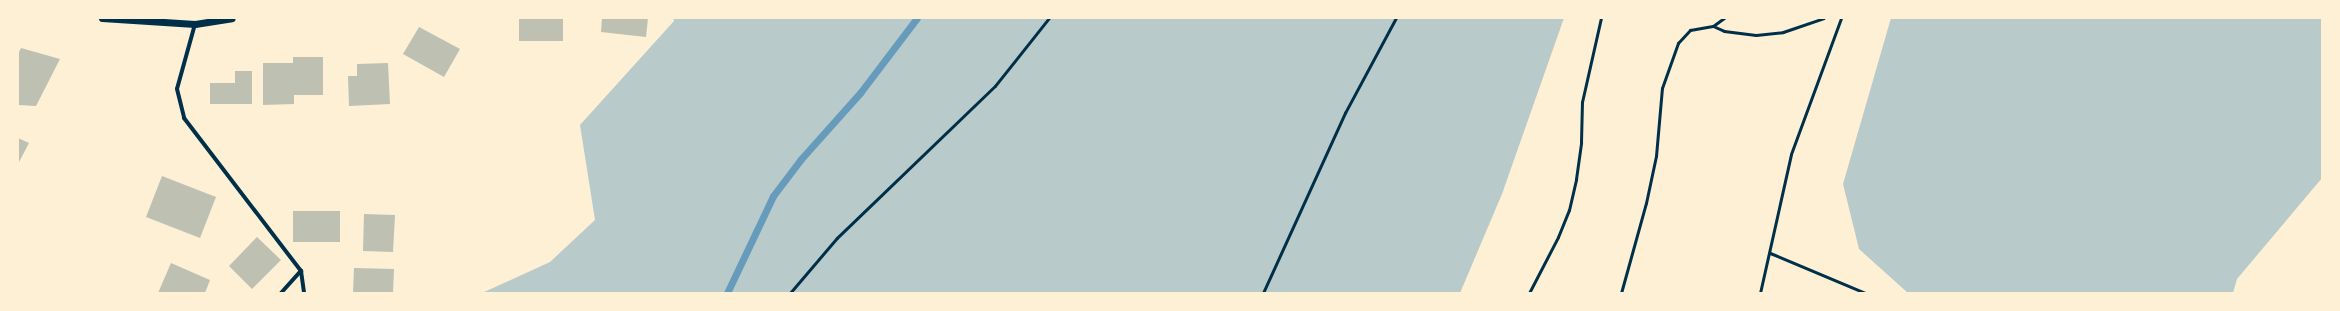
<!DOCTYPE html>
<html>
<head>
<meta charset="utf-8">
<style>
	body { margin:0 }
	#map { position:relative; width:2340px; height:311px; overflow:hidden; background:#fdf0d5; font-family:Roboto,sans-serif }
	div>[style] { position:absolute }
	.green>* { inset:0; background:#b9caca }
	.stream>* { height:7px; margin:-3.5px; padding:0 3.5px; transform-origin:3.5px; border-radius:3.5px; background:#669bbc }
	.building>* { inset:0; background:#bec0b2 }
	.path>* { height:2.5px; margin:-1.25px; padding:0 1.25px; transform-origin:1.25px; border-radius:1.25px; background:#003049 }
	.service>* { height:3px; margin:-1.5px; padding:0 1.5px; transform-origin:1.5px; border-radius:1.5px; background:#003049 }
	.minor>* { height:4px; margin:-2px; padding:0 2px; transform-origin:2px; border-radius:2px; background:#003049 }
	.tertiary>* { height:7px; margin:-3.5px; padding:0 3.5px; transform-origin:3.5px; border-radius:3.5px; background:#003049 }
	span { translate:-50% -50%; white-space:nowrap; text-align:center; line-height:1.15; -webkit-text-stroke:4px #fdf0d5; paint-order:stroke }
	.frame { position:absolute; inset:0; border:19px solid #fdf0d5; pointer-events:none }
</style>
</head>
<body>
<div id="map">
	<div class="green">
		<div style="clip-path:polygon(673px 18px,1564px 18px,1502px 194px,1460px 293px,482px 293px,550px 262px,595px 220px,580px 125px,674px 21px)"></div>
		<div style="clip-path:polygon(1891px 18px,2322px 18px,2322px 178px,2237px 279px,2233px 293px,1908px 293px,1859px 249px,1843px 184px)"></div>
	</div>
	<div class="stream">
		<div style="left:727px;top:293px;width:107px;rotate:-64.6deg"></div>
		<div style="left:773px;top:196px;width:46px;rotate:-52.9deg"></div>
		<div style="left:801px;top:159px;width:89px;rotate:-48.2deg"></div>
		<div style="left:860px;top:93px;width:94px;rotate:-52.8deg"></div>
	</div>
	<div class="building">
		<div style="clip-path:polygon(519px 18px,563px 18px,563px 41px,519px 41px)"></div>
		<div style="clip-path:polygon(602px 18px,648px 18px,646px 37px,601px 32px)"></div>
		<div style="clip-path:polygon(419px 27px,460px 49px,444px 77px,403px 54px)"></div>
		<div style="clip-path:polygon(21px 48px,60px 59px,36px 106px,18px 105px,18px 54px)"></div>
		<div style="clip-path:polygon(293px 57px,323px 57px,323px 95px,294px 95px,294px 104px,263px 105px,263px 63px,293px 63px)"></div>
		<div style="clip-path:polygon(388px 63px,390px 104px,349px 106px,348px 76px,357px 76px,357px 64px)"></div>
		<div style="clip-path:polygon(235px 71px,252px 71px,252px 104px,210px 104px,210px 83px,235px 83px)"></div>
		<div style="clip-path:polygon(18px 138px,29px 143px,18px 164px)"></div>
		<div style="clip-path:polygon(162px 176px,216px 197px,200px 238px,146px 217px)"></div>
		<div style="clip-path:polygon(293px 211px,340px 211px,340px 242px,293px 242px)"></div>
		<div style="clip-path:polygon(364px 214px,395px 215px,393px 252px,363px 251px)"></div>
		<div style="clip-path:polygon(257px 237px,281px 260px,252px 289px,229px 266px)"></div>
		<div style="clip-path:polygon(171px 263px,210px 280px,205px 293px,158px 293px)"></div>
		<div style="clip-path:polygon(354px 268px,394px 269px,393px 293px,353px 293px)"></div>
	</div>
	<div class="path">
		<div style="left:790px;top:293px;width:72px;rotate:-49.5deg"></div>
		<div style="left:837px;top:238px;width:219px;rotate:-43.9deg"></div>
		<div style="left:995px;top:86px;width:87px;rotate:-51.5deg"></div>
		<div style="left:1263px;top:293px;width:198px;rotate:-65.5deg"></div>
		<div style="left:1345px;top:113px;width:108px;rotate:-61.8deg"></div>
	</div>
	<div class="service">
		<div style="left:1713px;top:26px;width:12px;rotate:24deg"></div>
		<div style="left:1724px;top:31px;width:32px;rotate:7deg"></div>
		<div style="left:1756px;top:35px;width:27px;rotate:-6deg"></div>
		<div style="left:1783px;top:32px;width:43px;rotate:-18.9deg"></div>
		<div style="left:1770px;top:253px;width:103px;rotate:22.8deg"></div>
		<div style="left:1529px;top:293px;width:63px;rotate:-62.6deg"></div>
		<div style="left:1558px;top:237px;width:29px;rotate:-68deg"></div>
		<div style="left:1569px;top:210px;width:32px;rotate:-77deg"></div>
		<div style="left:1576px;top:179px;width:37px;rotate:-82deg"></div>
		<div style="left:1581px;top:142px;width:40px;rotate:-88.6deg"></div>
		<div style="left:1582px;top:102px;width:86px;rotate:-77.3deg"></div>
		<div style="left:1621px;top:293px;width:93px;rotate:-74.5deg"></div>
		<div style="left:1646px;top:203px;width:48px;rotate:-78deg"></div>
		<div style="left:1656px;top:156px;width:68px;rotate:-85deg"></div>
		<div style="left:1662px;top:88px;width:48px;rotate:-70.4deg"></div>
		<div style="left:1678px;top:43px;width:18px;rotate:-47deg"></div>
		<div style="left:1690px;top:30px;width:23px;rotate:-10deg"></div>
		<div style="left:1713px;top:26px;width:14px;rotate:-36deg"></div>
		<div style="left:1760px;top:293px;width:142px;rotate:-77.4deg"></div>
		<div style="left:1791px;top:154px;width:145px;rotate:-69.8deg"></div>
	</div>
	<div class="minor">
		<div style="left:195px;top:24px;width:67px;rotate:105.5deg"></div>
		<div style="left:177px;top:89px;width:30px;rotate:76deg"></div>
		<div style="left:184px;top:118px;width:193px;rotate:52.6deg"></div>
		<div style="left:301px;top:271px;width:22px;rotate:82deg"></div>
		<div style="left:281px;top:293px;width:30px;rotate:-48deg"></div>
	</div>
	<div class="tertiary">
		<div style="left:102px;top:18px;width:93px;rotate:3.7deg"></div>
		<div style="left:195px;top:24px;width:37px;rotate:-9deg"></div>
	</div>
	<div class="frame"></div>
</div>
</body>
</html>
